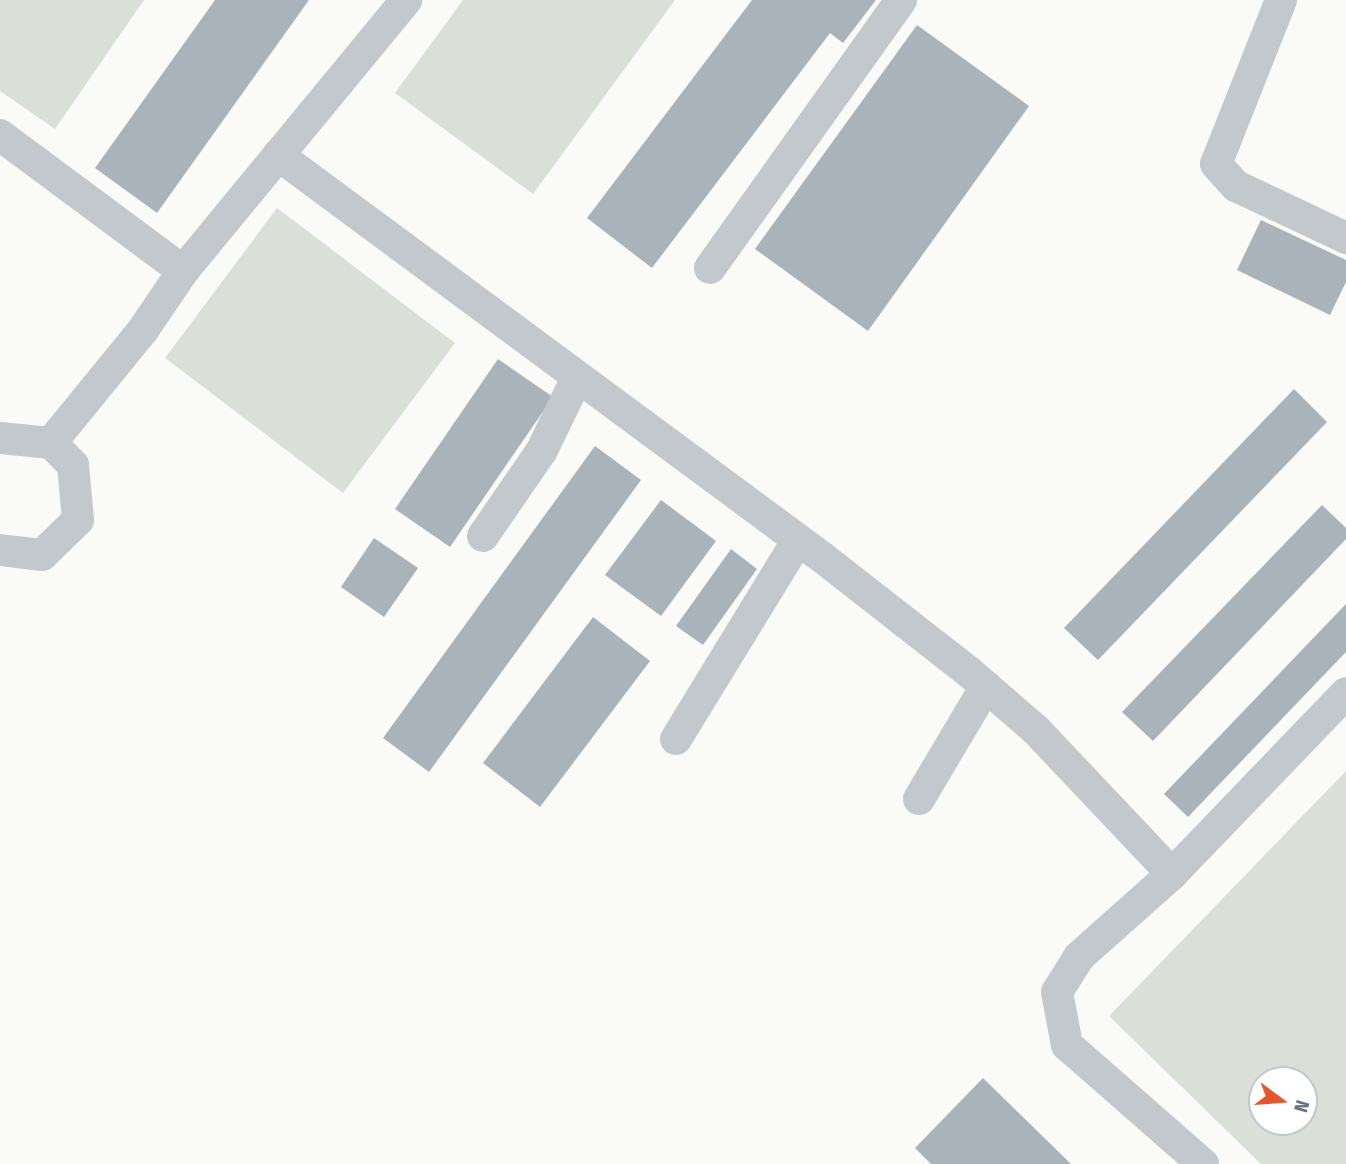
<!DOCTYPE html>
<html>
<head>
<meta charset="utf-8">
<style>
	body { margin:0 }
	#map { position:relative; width:1346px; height:1164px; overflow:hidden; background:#fafaf8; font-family:"Fira Sans Condensed",sans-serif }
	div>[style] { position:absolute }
	.green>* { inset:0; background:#dadfd7 }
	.building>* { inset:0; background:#aab3b9 }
	.minor>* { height:32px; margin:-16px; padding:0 16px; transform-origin:16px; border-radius:16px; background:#c3c8cc }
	span { translate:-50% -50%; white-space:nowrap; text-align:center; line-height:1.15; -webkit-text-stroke:7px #fff; paint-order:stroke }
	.north { position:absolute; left:1248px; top:1066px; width:70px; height:70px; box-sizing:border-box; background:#fff; border:2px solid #c1c8cd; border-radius:50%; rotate:106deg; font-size:19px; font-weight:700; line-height:28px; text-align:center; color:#657683 }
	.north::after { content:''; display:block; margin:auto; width:24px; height:32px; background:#e4572e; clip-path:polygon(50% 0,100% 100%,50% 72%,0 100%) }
</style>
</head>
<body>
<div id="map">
	<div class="green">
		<div style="clip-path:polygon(0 0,144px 0,55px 129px,0 91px)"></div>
		<div style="clip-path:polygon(463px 0,675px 0,533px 194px,395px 93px)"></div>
		<div style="clip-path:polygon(277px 208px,455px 343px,343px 493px,165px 358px)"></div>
		<div style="clip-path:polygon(evenodd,1346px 771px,1346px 1164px,1261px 1164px,1109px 1016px,1346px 771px,1262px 1080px,1304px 1080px,1304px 1122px,1262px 1122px,1262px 1080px)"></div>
	</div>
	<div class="building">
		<div style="clip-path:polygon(215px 0,309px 0,157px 213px,95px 168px)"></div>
		<div style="clip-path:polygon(752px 0,876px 0,843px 43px,830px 33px,652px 268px,587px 218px)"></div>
		<div style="clip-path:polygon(917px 25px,1029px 106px,868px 331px,755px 249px)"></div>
		<div style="clip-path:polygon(1261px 220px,1346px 260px,1346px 282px,1330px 315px,1237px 270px)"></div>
		<div style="clip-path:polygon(498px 359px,553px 397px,450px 547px,395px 509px)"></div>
		<div style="clip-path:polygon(1294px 389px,1327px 422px,1098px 660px,1064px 628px)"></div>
		<div style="clip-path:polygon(595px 446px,641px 480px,429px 772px,383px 738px)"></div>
		<div style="clip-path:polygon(661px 500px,716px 541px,661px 616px,605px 575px)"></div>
		<div style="clip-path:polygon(1322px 505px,1346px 528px,1346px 539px,1153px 741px,1122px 712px)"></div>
		<div style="clip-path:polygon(374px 538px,418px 568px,384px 617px,341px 587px)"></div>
		<div style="clip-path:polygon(731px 549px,757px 569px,703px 645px,676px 626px)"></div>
		<div style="clip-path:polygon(1346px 604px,1346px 652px,1188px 817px,1164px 794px)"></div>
		<div style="clip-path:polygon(593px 617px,650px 661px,540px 807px,483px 763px)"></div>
		<div style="clip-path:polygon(983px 1078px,1071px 1164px,931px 1164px,915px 1148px)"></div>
	</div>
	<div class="minor">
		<div style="left:1281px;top:0;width:176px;rotate:111.6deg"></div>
		<div style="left:1216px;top:164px;width:30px;rotate:48deg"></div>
		<div style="left:1236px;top:186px;width:122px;rotate:25.3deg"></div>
		<div style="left:0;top:135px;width:228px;rotate:36.6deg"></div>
		<div style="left:183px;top:271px;width:71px;rotate:124.1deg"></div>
		<div style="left:143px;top:330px;width:146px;rotate:129.2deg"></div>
		<div style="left:278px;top:155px;width:678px;rotate:36.48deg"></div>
		<div style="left:823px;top:558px;width:187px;rotate:38deg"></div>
		<div style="left:970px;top:673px;width:87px;rotate:40.8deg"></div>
		<div style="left:1036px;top:730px;width:198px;rotate:46.6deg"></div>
		<div style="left:1172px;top:874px;width:125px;rotate:138.3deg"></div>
		<div style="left:1079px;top:957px;width:41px;rotate:122.2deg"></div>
		<div style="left:1057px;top:992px;width:54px;rotate:79.3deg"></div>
		<div style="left:1067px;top:1045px;width:181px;rotate:41.2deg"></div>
		<div style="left:710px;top:268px;width:329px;rotate:-54.5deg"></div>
		<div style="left:183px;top:271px;width:351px;rotate:-50.5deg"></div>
		<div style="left:0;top:438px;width:51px;rotate:5.6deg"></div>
		<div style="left:51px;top:443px;width:31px;rotate:45deg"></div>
		<div style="left:73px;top:465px;width:55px;rotate:84.8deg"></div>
		<div style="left:78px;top:520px;width:50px;rotate:135.8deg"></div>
		<div style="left:42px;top:555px;width:42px;rotate:-173.2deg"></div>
		<div style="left:483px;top:536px;width:104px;rotate:-55.5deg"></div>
		<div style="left:542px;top:450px;width:80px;rotate:-64.1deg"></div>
		<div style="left:676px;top:739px;width:233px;rotate:-58.5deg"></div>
		<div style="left:919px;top:799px;width:131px;rotate:-59.3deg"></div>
		<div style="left:1172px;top:874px;width:251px;rotate:-46.1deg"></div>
	</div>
	<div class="north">N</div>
</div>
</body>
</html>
